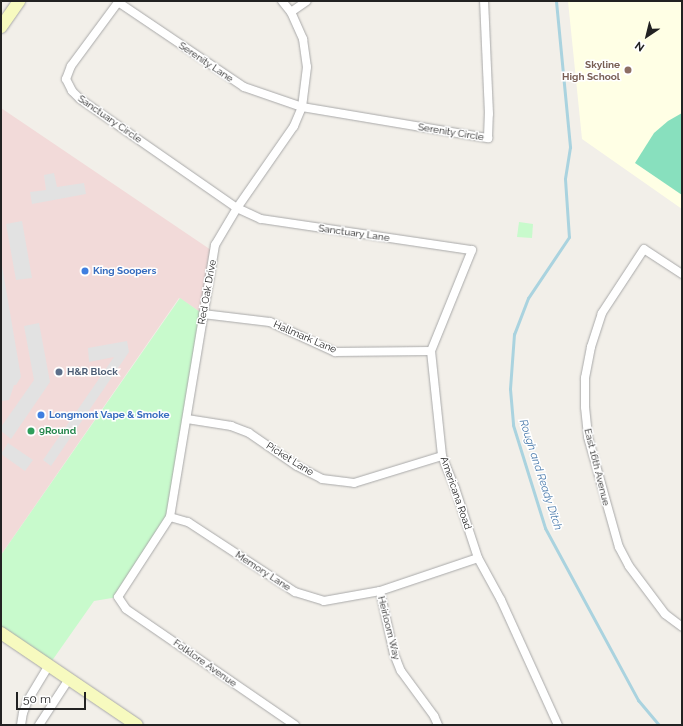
<!DOCTYPE html>
<html>
<head>
<meta charset="utf-8">
<style>
	body { margin:0 }
	#map { position:relative; width:683px; height:726px; overflow:hidden; background:#f2efe9; font-family:Raleway,sans-serif }
	div>[style] { position:absolute }
	.commercial>* { inset:0; background:#f2dad9 }
	.education>* { inset:0; background:#ffffe5 }
	.park>* { inset:0; background:#c8facc }
	.pitch>* { inset:0; background:#88e0be }
	.parking>* { inset:0; background:#e2e2e2 }
	.stream>* { height:3px; margin:-1.5px; padding:0 1.5px; transform-origin:1.5px; border-radius:1.5px; background:#aad3df }
	.roads { filter:drop-shadow(0 0 1px #a9a9a9) drop-shadow(0 0 1px #a9a9a9) }
	.street>* { height:8px; margin:-4px; padding:0 4px; transform-origin:4px; border-radius:4px; background:#fff }
	.secondary>* { height:12px; margin:-6px; padding:0 6px; transform-origin:6px; border-radius:6px; background:#f7fabf }
	.dots>* { width:11px; height:11px; translate:-50% -50%; box-sizing:border-box; border:2px solid #fff; border-radius:50% }
	span { translate:-50% -50%; white-space:nowrap; text-align:center; line-height:1.15; -webkit-text-stroke:3px #fff; paint-order:stroke }
	.street-label { font-size:10px; color:#222 }
	.education-label { font-size:10px; color:#785e54; font-weight:700 }
	.right { translate:-100% -50%; text-align:right }
	.shop-label { font-size:10px; color:#366cbe; font-weight:700 }
	.left { translate:0 -50%; text-align:left }
	.service-label { font-size:10px; color:#4e5e75; font-weight:700 }
	.leisure-label { font-size:10px; color:#27864d; font-weight:700 }
	.water-label { font-size:11px; color:#4a7aab; font-style:italic }
	.frame { position:absolute; inset:0; border:2px solid #222; pointer-events:none }
	.north { position:absolute; left:627px; top:16px; width:40px; height:40px; -webkit-text-stroke:3px #fff; paint-order:stroke; rotate:215deg; font-size:11px; font-weight:700; line-height:16px; text-align:center; color:#222 }
	.north::after { content:''; display:block; margin:auto; width:14px; height:18px; background:#222; clip-path:polygon(50% 0,100% 100%,50% 72%,0 100%) }
	.scale { position:absolute; left:16px; top:692px; width:70px; height:18px; box-sizing:border-box; border:2px solid #222; border-top:0; padding-left:5px; font-size:12px; line-height:14px; white-space:nowrap; color:#222; -webkit-text-stroke:3px #fff; paint-order:stroke }
</style>
</head>
<body>
<div id="map">
	<div class="commercial">
		<div style="clip-path:polygon(1px 108px,214px 252px,203px 314px,179px 298px,1px 555px)"></div>
	</div>
	<div class="education">
		<div style="clip-path:polygon(568px 1px,682px 1px,682px 209px,582px 139px)"></div>
	</div>
	<div class="park">
		<div style="clip-path:polygon(519px 222px,533px 224px,532px 238px,517px 237px)"></div>
		<div style="clip-path:polygon(180px 298px,203px 314px,170px 517px,118px 597px,94px 601px,49px 665px,1px 633px,1px 555px)"></div>
	</div>
	<div class="pitch">
		<div style="clip-path:polygon(682px 113px,682px 195px,635px 163px,654px 133px,668px 121px)"></div>
	</div>
	<div class="parking">
		<div style="clip-path:polygon(54px 173px,57px 187px,84px 183px,86px 194px,32px 204px,30px 192px,46px 190px,44px 175px)"></div>
		<div style="clip-path:polygon(22px 221px,32px 278px,16px 280px,6px 224px)"></div>
		<div style="clip-path:polygon(1px 260px,21px 377px,16px 385px,14px 385px,9px 400px,1px 401px)"></div>
		<div style="clip-path:polygon(39px 323px,50px 382px,11px 439px,1px 431px,1px 427px,34px 380px,24px 326px)"></div>
		<div style="clip-path:polygon(127px 341px,129px 352px,51px 466px,43px 460px,114px 357px,89px 362px,88px 348px)"></div>
		<div style="clip-path:polygon(8px 443px,33px 460px,25px 471px,1px 454px)"></div>
	</div>
	<div class="stream">
		<div style="left:556px;top:1px;width:147px;rotate:84.5deg"></div>
		<div style="left:570px;top:147px;width:32px;rotate:99deg"></div>
		<div style="left:565px;top:179px;width:58px;rotate:86.1deg"></div>
		<div style="left:569px;top:237px;width:73px;rotate:123.9deg"></div>
		<div style="left:528px;top:298px;width:39px;rotate:111deg"></div>
		<div style="left:514px;top:334px;width:55px;rotate:94.2deg"></div>
		<div style="left:510px;top:389px;width:36px;rotate:85deg"></div>
		<div style="left:513px;top:425px;width:108px;rotate:72.7deg"></div>
		<div style="left:545px;top:528px;width:196px;rotate:61.6deg"></div>
		<div style="left:638px;top:700px;width:33px;rotate:50deg"></div>
	</div>
	<div class="roads">
		<div class="street">
			<div style="left:119px;top:1px;width:81px;rotate:126.4deg"></div>
			<div style="left:71px;top:66px;width:14px;rotate:111deg"></div>
			<div style="left:66px;top:79px;width:13px;rotate:63deg"></div>
			<div style="left:72px;top:91px;width:11px;rotate:45deg"></div>
			<div style="left:80px;top:99px;width:191px;rotate:34.8deg"></div>
			<div style="left:237px;top:208px;width:26px;rotate:25deg"></div>
			<div style="left:261px;top:219px;width:213px;rotate:8.4deg"></div>
			<div style="left:472px;top:250px;width:109px;rotate:112.1deg"></div>
			<div style="left:431px;top:351px;width:106px;rotate:84deg"></div>
			<div style="left:442px;top:456px;width:35px;rotate:68deg"></div>
			<div style="left:455px;top:488px;width:74px;rotate:71.8deg"></div>
			<div style="left:478px;top:558px;width:48px;rotate:61.3deg"></div>
			<div style="left:501px;top:600px;width:137px;rotate:65.5deg"></div>
			<div style="left:282px;top:1px;width:14px;rotate:51deg"></div>
			<div style="left:291px;top:12px;width:30px;rotate:66deg"></div>
			<div style="left:303px;top:39px;width:28px;rotate:82deg"></div>
			<div style="left:307px;top:67px;width:40px;rotate:97.1deg"></div>
			<div style="left:302px;top:107px;width:21px;rotate:113deg"></div>
			<div style="left:294px;top:126px;width:100px;rotate:124.8deg"></div>
			<div style="left:237px;top:208px;width:43px;rotate:120.7deg"></div>
			<div style="left:215px;top:245px;width:276px;rotate:99.4deg"></div>
			<div style="left:170px;top:517px;width:95px;rotate:123deg"></div>
			<div style="left:118px;top:597px;width:14px;rotate:56deg"></div>
			<div style="left:126px;top:609px;width:205px;rotate:34.5deg"></div>
			<div style="left:118px;top:2px;width:152px;rotate:34deg"></div>
			<div style="left:244px;top:87px;width:61px;rotate:19deg"></div>
			<div style="left:302px;top:107px;width:189px;rotate:9.5deg"></div>
			<div style="left:488px;top:138px;width:24px;rotate:-88deg"></div>
			<div style="left:489px;top:114px;width:113px;rotate:-92.5deg"></div>
			<div style="left:291px;top:12px;width:19px;rotate:-35deg"></div>
			<div style="left:682px;top:274px;width:45px;rotate:-146.7deg"></div>
			<div style="left:644px;top:249px;width:77px;rotate:123.3deg"></div>
			<div style="left:602px;top:313px;width:36px;rotate:108deg"></div>
			<div style="left:591px;top:347px;width:32px;rotate:101deg"></div>
			<div style="left:585px;top:378px;width:29px;rotate:90deg"></div>
			<div style="left:585px;top:407px;width:30px;rotate:84deg"></div>
			<div style="left:588px;top:437px;width:114px;rotate:74.3deg"></div>
			<div style="left:619px;top:547px;width:21px;rotate:62deg"></div>
			<div style="left:629px;top:566px;width:60px;rotate:53.1deg"></div>
			<div style="left:665px;top:614px;width:21px;rotate:37deg"></div>
			<div style="left:203px;top:314px;width:67px;rotate:6.8deg"></div>
			<div style="left:270px;top:322px;width:72px;rotate:24.8deg"></div>
			<div style="left:335px;top:352px;width:96px;rotate:-0.6deg"></div>
			<div style="left:187px;top:419px;width:45px;rotate:9deg"></div>
			<div style="left:231px;top:426px;width:19px;rotate:21deg"></div>
			<div style="left:249px;top:433px;width:58px;rotate:34.5deg"></div>
			<div style="left:297px;top:466px;width:28px;rotate:27deg"></div>
			<div style="left:322px;top:479px;width:32px;rotate:7deg"></div>
			<div style="left:354px;top:483px;width:92px;rotate:-17.1deg"></div>
			<div style="left:170px;top:517px;width:19px;rotate:16deg"></div>
			<div style="left:188px;top:522px;width:128px;rotate:33.2deg"></div>
			<div style="left:295px;top:592px;width:30px;rotate:17deg"></div>
			<div style="left:324px;top:601px;width:57px;rotate:-10.1deg"></div>
			<div style="left:380px;top:591px;width:103px;rotate:-18.6deg"></div>
			<div style="left:380px;top:591px;width:65px;rotate:77.5deg"></div>
			<div style="left:394px;top:654px;width:18px;rotate:68deg"></div>
			<div style="left:401px;top:671px;width:56px;rotate:53.7deg"></div>
			<div style="left:434px;top:716px;width:10px;rotate:66deg"></div>
			<div style="left:21px;top:725px;width:12px;rotate:-81deg"></div>
			<div style="left:23px;top:713px;width:14px;rotate:-69deg"></div>
			<div style="left:28px;top:700px;width:41px;rotate:-59deg"></div>
			<div style="left:39px;top:725px;width:55px;rotate:-56.9deg"></div>
		</div>
		<div class="secondary">
			<div style="left:1px;top:27px;width:32px;rotate:-55deg"></div>
			<div style="left:1px;top:633px;width:164px;rotate:34.1deg"></div>
		</div>
	</div>
	<div class="dots">
		<div style="left:628px;top:70px;background:#8d6e63"></div>
		<div style="left:85px;top:271px;background:#3f7fe0"></div>
		<div style="left:59px;top:372px;background:#5c6f8a"></div>
		<div style="left:41px;top:415px;background:#3f7fe0"></div>
		<div style="left:31px;top:431px;background:#2e9e5b"></div>
	</div>
	<div class="street-label">
		<span style="left:206px;top:62px;rotate:34deg">Serenity Lane</span>
		<span style="left:110px;top:119px;rotate:35deg">Sanctuary Circle</span>
		<span style="left:451px;top:132px;rotate:9deg">Serenity Circle</span>
		<span style="left:354px;top:233px;rotate:8deg">Sanctuary Lane</span>
		<span style="left:207px;top:292px;rotate:-80deg">Red Oak Drive</span>
		<span style="left:305px;top:337px;rotate:23deg">Hallmark Lane</span>
		<span style="left:290px;top:459px;rotate:32deg">Picket Lane</span>
		<span style="left:597px;top:467px;rotate:76deg">East 16th Avenue</span>
		<span style="left:456px;top:493px;rotate:71deg">Americana Road</span>
		<span style="left:263px;top:571px;rotate:33deg">Memory Lane</span>
		<span style="left:389px;top:628px;rotate:76deg">Heirloom Way</span>
		<span style="left:205px;top:663px;rotate:35deg">Folklore Avenue</span>
	</div>
	<div class="education-label">
		<span class="right" style="left:620px;top:70px">Skyline<br>High School</span>
	</div>
	<div class="shop-label">
		<span class="left" style="left:93px;top:271px">King Soopers</span>
		<span class="left" style="left:49px;top:415px">Longmont Vape &amp; Smoke</span>
	</div>
	<div class="service-label">
		<span class="left" style="left:67px;top:372px">H&amp;R Block</span>
	</div>
	<div class="leisure-label">
		<span class="left" style="left:39px;top:431px">9Round</span>
	</div>
	<div class="water-label">
		<span style="left:540px;top:475px;rotate:72deg">Rough and Ready Ditch</span>
	</div>
	<div class="frame"></div>
	<div class="north">N</div>
	<div class="scale">50 m</div>
</div>
</body>
</html>
